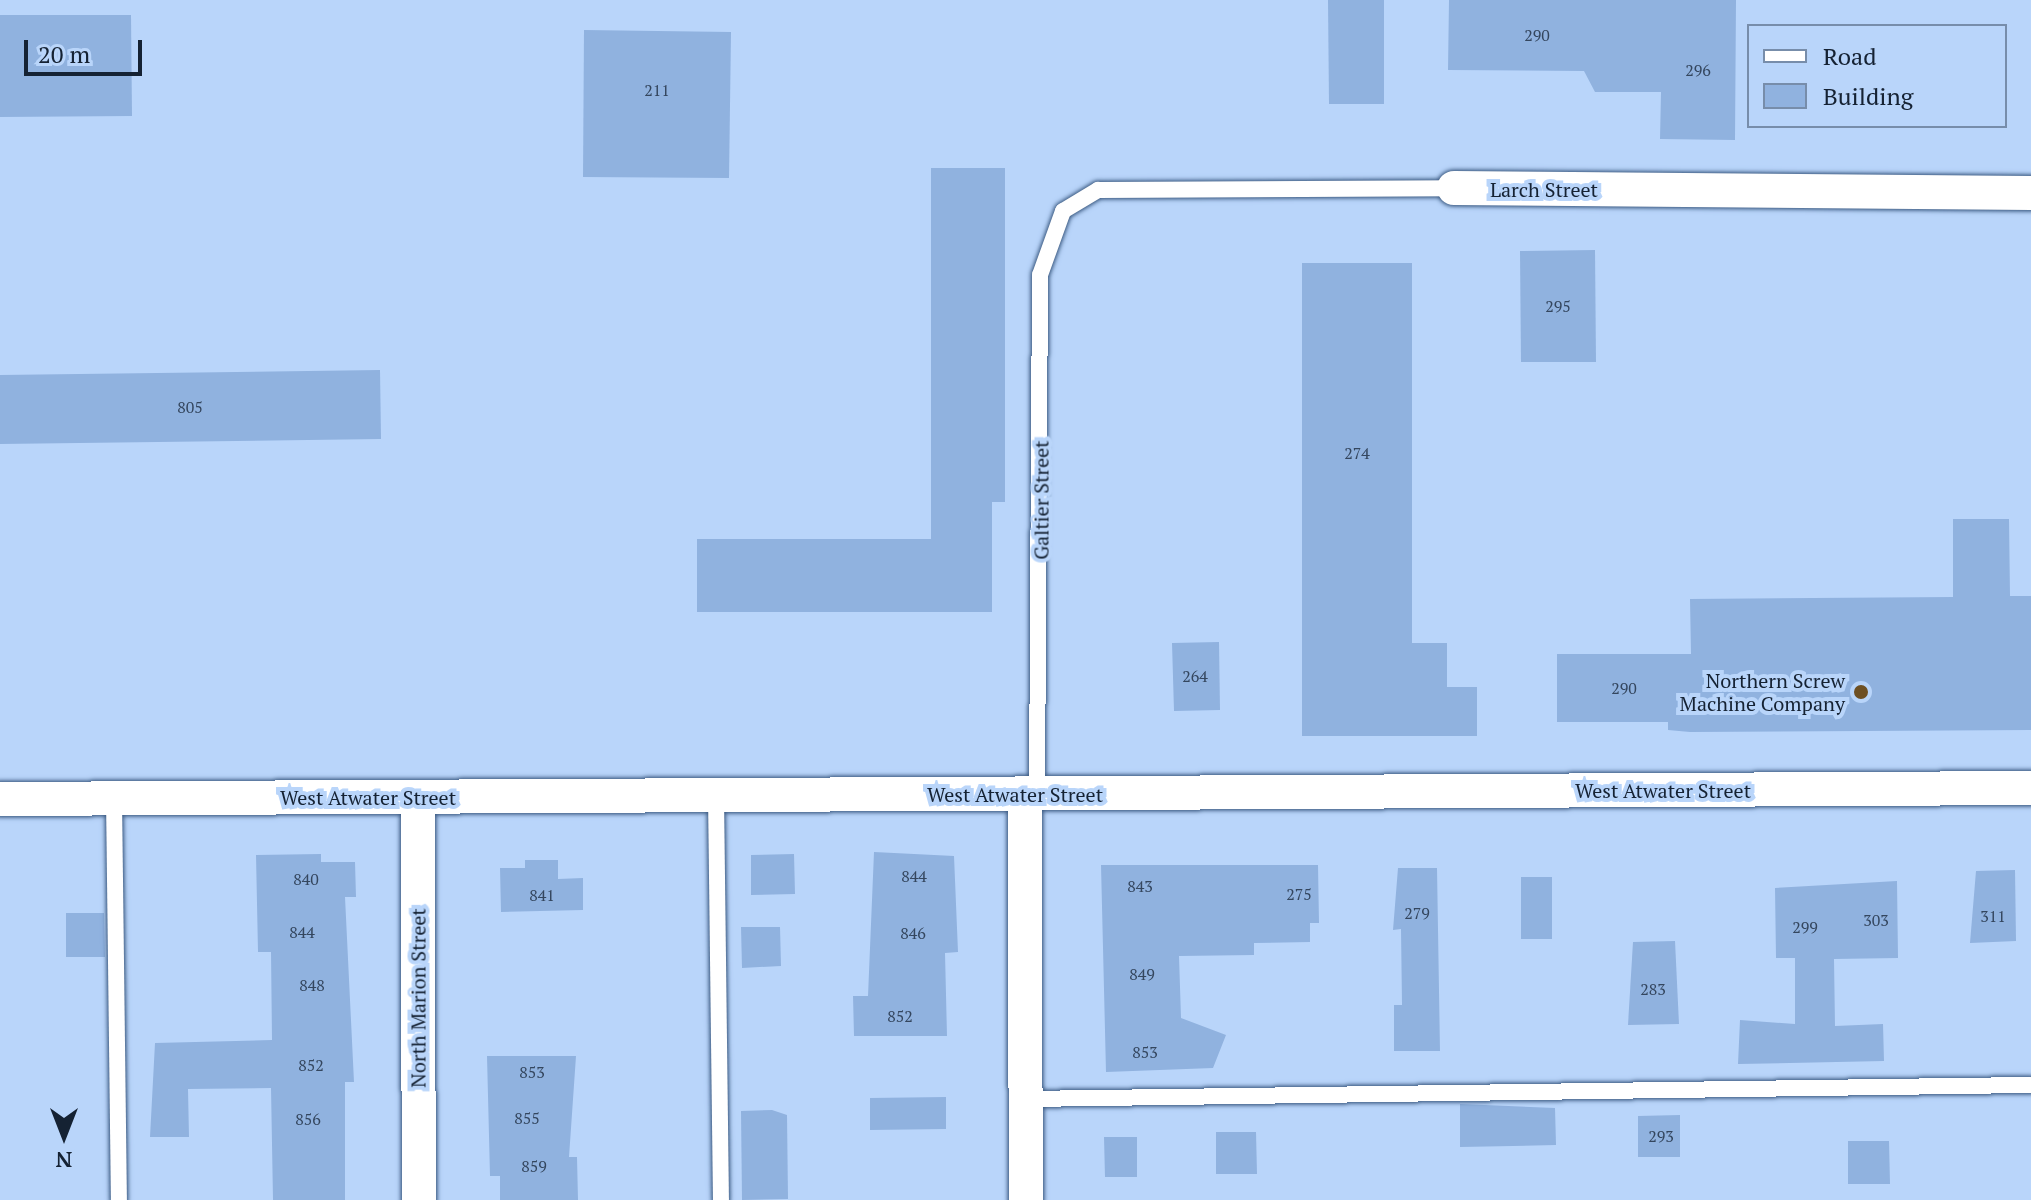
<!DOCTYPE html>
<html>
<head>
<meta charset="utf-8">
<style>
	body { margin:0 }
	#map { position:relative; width:2031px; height:1200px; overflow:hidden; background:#b9d5fa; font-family:"PT Serif",serif }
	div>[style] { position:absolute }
	.building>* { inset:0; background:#90b2df }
	.roads { filter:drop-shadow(0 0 2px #3c5b83) drop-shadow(0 0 2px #3c5b83) }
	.lane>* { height:16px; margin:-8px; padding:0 8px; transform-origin:8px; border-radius:8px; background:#fff }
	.street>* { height:34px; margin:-17px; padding:0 17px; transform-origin:17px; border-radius:17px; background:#fff }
	.dots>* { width:22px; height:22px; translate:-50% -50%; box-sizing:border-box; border:4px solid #b9d5fa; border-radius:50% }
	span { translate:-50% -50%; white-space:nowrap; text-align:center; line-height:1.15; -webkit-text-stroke:8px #b9d5fa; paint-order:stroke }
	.number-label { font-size:16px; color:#34465e }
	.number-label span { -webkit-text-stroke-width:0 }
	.street-label { font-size:20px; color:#152233 }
	.poi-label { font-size:20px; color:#152233 }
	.right { translate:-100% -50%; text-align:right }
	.legend { position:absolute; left:1747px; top:24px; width:260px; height:104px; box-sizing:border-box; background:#b9d5fa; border:2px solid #778daa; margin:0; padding:10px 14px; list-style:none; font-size:24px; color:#152233 }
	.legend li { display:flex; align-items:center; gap:16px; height:40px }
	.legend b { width:40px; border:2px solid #778daa }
	.north { position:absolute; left:24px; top:1096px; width:80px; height:80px; -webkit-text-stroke:6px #b9d5fa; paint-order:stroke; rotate:180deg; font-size:22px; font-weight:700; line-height:32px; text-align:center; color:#152233 }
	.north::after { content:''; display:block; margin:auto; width:28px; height:36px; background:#152233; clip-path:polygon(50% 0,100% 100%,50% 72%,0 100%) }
	.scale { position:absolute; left:24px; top:40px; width:118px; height:36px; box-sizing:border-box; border:4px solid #152233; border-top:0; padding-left:10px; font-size:24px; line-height:28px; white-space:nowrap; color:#152233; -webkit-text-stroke:6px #b9d5fa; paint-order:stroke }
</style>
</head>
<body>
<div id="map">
	<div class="building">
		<div style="clip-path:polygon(1328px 0,1384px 0,1384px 104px,1329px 104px)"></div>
		<div style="clip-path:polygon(1449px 0,1736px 0,1735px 140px,1660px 139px,1661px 92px,1595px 92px,1584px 71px,1448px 70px)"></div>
		<div style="clip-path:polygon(0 15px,131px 15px,132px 116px,0 117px)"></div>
		<div style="clip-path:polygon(584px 30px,731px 32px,729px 178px,583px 177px)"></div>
		<div style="clip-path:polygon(931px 168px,1005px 168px,1005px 502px,992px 502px,992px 612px,697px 612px,697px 539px,931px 539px)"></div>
		<div style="clip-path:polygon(1595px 250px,1596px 362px,1521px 362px,1520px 251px)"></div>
		<div style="clip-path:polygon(1302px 263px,1412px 263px,1412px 643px,1447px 643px,1447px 687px,1477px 687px,1477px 736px,1302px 736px)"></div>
		<div style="clip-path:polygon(380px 370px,381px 439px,0 444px,0 375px)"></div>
		<div style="clip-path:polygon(1953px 519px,2009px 519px,2010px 596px,2031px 596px,2031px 730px,1690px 732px,1668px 730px,1668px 722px,1557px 722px,1557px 654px,1691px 654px,1690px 599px,1953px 597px)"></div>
		<div style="clip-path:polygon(1219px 642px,1220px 710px,1174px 711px,1172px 643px)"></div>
		<div style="clip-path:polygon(874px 852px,954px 856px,958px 952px,945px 953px,947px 1036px,854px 1036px,853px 996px,868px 996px)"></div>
		<div style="clip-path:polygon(321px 854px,321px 862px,355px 862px,356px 897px,345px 897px,354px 1082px,345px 1082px,345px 1200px,273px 1200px,271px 1088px,188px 1089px,189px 1137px,150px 1137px,155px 1043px,272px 1040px,271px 952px,258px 952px,256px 855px)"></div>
		<div style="clip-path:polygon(794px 854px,795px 894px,751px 895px,751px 855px)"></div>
		<div style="clip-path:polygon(525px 860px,558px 860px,558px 879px,583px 878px,583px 910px,501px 912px,500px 868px,525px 868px)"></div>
		<div style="clip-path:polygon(1101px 865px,1318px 865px,1319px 923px,1310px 923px,1310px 942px,1254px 943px,1254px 955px,1179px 956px,1181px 1018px,1226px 1035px,1213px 1068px,1106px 1072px)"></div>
		<div style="clip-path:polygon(1398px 868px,1437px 868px,1440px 1051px,1394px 1051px,1394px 1005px,1402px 1005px,1401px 929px,1393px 930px)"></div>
		<div style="clip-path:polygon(2015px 870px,2016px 941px,1970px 943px,1976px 871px)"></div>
		<div style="clip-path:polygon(1521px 877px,1552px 877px,1552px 939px,1521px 939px)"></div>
		<div style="clip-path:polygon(1897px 881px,1898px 958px,1834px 959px,1835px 1026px,1883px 1024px,1884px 1061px,1738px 1064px,1740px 1020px,1795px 1024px,1795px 958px,1776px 958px,1775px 888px)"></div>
		<div style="clip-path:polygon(66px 913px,104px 913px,105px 957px,66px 957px)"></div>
		<div style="clip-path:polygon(741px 927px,780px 927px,781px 966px,742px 968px)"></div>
		<div style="clip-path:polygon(1675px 941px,1679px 1024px,1628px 1025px,1633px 942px)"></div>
		<div style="clip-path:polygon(487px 1056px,576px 1056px,569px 1157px,577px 1157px,578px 1200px,500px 1200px,500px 1176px,490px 1176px)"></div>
		<div style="clip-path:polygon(946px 1097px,946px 1129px,870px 1130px,870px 1098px)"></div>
		<div style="clip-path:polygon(1460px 1104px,1555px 1108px,1556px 1145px,1460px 1147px)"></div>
		<div style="clip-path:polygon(772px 1110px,787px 1115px,788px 1199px,742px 1200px,741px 1111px)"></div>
		<div style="clip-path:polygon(1680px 1115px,1680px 1157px,1638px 1157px,1638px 1116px)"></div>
		<div style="clip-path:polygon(1216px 1132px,1256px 1132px,1257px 1174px,1216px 1174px)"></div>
		<div style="clip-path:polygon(1104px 1137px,1137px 1137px,1137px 1177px,1105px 1177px)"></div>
		<div style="clip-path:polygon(1848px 1141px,1889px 1141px,1890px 1184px,1848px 1184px)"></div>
	</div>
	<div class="roads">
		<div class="lane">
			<div style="left:1037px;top:793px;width:518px;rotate:-89.67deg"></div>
			<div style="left:1040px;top:275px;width:68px;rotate:-70.2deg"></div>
			<div style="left:1063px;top:211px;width:41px;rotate:-31deg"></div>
			<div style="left:1098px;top:190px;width:356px;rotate:-0.3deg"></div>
			<div style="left:716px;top:795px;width:405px;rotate:89.3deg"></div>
			<div style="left:114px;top:798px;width:402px;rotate:89.3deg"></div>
			<div style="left:1025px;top:1099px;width:1006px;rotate:-0.8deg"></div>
		</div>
		<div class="street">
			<div style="left:1454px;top:188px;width:577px;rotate:0.5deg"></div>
			<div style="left:1025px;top:794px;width:406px;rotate:89.9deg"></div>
			<div style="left:418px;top:797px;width:403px;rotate:89.9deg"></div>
			<div style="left:0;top:799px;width:2031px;rotate:-0.31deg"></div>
		</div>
	</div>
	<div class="dots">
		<div style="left:1861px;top:692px;background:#6d5024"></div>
	</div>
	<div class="number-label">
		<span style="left:1537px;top:35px">290</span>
		<span style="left:1698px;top:70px">296</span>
		<span style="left:657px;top:90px">211</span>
		<span style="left:1558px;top:306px">295</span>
		<span style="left:190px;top:407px">805</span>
		<span style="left:1357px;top:453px">274</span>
		<span style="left:1195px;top:676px">264</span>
		<span style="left:1624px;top:688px">290</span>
		<span style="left:914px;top:876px">844</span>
		<span style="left:306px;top:879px">840</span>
		<span style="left:1140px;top:886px">843</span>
		<span style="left:1299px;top:894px">275</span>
		<span style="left:542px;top:895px">841</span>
		<span style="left:1417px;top:913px">279</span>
		<span style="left:1993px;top:916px">311</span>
		<span style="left:1876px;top:920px">303</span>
		<span style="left:1805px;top:927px">299</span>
		<span style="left:302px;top:932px">844</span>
		<span style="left:913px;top:933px">846</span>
		<span style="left:1142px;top:974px">849</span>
		<span style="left:312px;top:985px">848</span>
		<span style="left:1653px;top:989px">283</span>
		<span style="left:900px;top:1016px">852</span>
		<span style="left:1145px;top:1052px">853</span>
		<span style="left:311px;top:1065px">852</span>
		<span style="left:532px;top:1072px">853</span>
		<span style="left:527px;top:1118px">855</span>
		<span style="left:308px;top:1119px">856</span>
		<span style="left:1661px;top:1136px">293</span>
		<span style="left:534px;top:1166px">859</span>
	</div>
	<div class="street-label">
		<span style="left:1544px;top:189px">Larch Street</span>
		<span style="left:1041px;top:500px;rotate:-90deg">Galtier Street</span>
		<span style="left:1663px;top:790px">West Atwater Street</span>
		<span style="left:1015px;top:794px">West Atwater Street</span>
		<span style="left:368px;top:797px">West Atwater Street</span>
		<span style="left:418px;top:998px;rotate:-90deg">North Marion Street</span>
	</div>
	<div class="poi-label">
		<span class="right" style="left:1845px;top:692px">Northern Screw<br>Machine Company</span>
	</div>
	<ul class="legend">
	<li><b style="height:10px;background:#fff"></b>Road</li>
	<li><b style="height:22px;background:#90b2df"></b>Building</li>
	</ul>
	<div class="north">N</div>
	<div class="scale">20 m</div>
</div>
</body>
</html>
